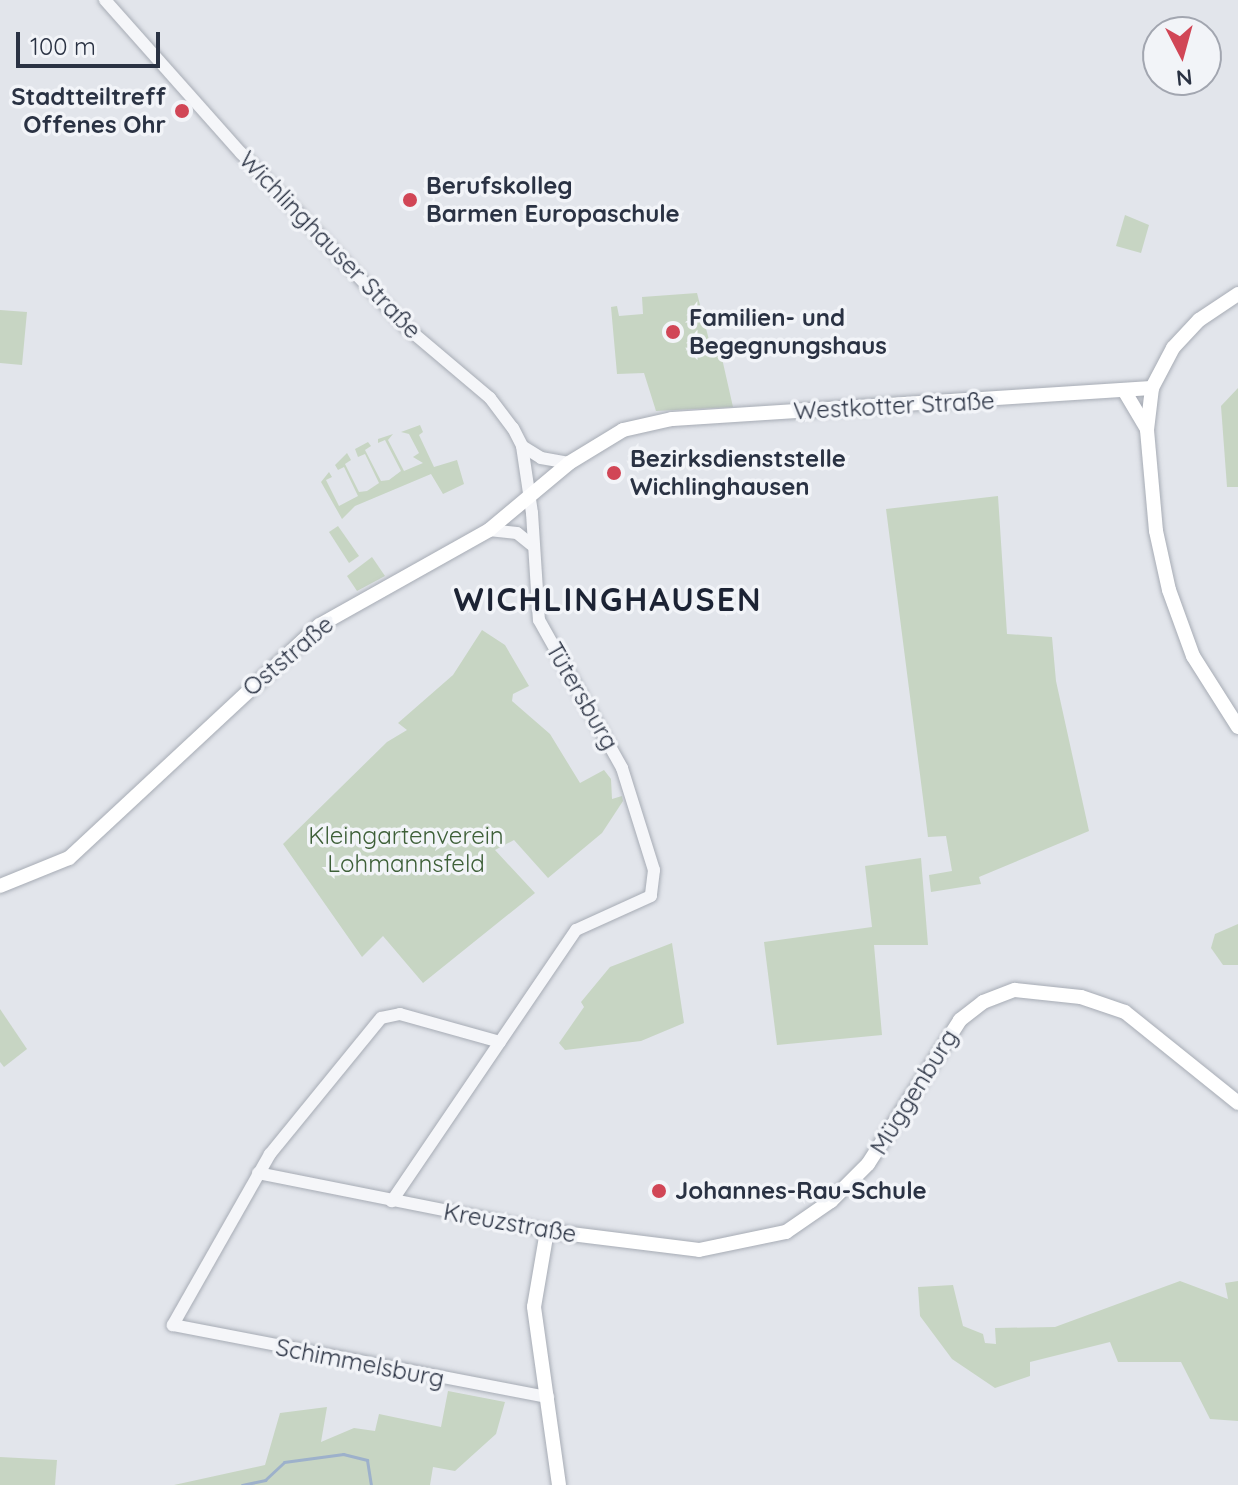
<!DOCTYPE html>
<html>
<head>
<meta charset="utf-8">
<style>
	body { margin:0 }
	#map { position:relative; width:1238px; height:1485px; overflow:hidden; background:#e2e5eb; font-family:Quicksand,sans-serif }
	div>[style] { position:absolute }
	.green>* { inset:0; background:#c7d5c3 }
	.stream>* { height:3px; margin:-1.5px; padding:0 1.5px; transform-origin:1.5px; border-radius:1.5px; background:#9db1cb }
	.roads { filter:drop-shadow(0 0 2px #a7acb5) drop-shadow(0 0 2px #a7acb5) }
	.tertiary>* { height:12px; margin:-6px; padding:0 6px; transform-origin:6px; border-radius:6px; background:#f5f6f9 }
	.secondary>* { height:14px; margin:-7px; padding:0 7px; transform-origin:7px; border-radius:7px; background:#fff }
	.dots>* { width:22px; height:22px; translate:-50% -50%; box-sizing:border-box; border:4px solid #f2f4f8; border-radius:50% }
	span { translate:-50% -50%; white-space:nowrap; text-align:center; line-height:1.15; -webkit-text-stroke:7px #f2f4f8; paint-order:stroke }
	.poi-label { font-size:24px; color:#2a3243; font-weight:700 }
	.right { translate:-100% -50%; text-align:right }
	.left { translate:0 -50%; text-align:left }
	.street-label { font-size:24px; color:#2a3243 }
	.park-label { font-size:24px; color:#3d5f37 }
	.district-label { font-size:32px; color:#1c2334; font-weight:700; letter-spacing:2px }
	.north { position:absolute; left:1142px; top:16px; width:80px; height:80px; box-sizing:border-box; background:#f2f4f8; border:2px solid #a2a6b0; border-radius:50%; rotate:174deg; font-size:22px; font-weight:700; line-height:32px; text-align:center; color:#2a3243 }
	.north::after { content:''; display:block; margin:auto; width:28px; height:36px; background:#d14656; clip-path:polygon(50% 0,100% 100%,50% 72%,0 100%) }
	.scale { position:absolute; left:16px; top:32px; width:144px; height:36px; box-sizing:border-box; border:4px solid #2a3243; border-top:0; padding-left:10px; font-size:24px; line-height:28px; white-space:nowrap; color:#2a3243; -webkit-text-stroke:6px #f2f4f8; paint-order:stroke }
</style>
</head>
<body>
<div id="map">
	<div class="green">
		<div style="clip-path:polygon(1125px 215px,1149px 225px,1141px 253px,1116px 246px)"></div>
		<div style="clip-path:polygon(697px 293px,711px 348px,721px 354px,733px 407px,656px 411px,644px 373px,617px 374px,611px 307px,617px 306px,619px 316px,643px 314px,642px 297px)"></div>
		<div style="clip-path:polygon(0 310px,27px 312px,22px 365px,0 363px)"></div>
		<div style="clip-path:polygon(1238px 388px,1238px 487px,1227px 487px,1221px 406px)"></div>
		<div style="clip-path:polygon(420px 425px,423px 432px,419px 435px,434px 467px,457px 460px,464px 484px,443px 494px,431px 474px,355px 506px,342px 519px,321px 482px,329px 472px,332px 477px,326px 480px,339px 506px,358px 496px,344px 467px,338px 470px,335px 465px,347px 453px,351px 460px,345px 464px,359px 492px,367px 491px,379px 483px,365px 454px,358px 457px,355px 449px,368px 442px,371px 446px,365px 450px,381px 481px,389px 480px,401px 471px,385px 440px,378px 443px,378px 439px,393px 434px,388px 440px,404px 471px,423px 463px,413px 457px,419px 453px,409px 434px,401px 432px)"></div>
		<div style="clip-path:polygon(998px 496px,1007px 634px,1052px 637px,1056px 681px,1089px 831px,979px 877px,981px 884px,931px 892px,929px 875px,952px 871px,946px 836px,928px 837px,886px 509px)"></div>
		<div style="clip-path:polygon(338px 526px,359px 556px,349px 563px,329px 532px)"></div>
		<div style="clip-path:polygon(372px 557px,385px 576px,357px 591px,347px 576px)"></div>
		<div style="clip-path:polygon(482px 630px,505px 645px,529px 686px,513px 694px,512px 701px,550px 734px,580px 783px,604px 770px,611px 779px,612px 799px,622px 796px,623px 801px,602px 833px,548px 878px,514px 840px,495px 850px,535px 893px,423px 983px,383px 936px,362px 957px,283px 844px,387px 742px,407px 730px,398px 723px,453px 675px)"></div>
		<div style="clip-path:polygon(921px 858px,928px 945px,874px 945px,882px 1035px,777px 1045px,764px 942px,872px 927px,865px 866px)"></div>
		<div style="clip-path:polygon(1238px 924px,1238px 965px,1223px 965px,1211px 948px,1215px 934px)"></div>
		<div style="clip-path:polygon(672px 943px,684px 1023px,641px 1041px,565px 1050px,559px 1043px,584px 1007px,581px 1002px,610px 967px)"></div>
		<div style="clip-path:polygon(0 1009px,27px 1049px,4px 1067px,0 1062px)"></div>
		<div style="clip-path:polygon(1180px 1281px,1228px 1299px,1225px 1283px,1238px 1281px,1238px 1421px,1210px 1419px,1181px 1362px,1118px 1362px,1110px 1342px,1030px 1362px,1030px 1376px,995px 1388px,952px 1359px,920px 1316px,918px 1287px,953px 1285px,963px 1326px,983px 1334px,985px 1343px,996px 1344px,995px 1328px,1055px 1327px)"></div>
		<div style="clip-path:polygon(448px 1391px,505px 1402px,496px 1434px,455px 1471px,433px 1467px,430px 1485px,174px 1485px,265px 1465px,280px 1413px,327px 1407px,321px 1442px,354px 1428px,375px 1431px,379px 1414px,441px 1427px)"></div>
		<div style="clip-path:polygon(0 1457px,57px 1460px,55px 1485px,0 1485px)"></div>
	</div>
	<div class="stream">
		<div style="left:242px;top:1485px;width:24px;rotate:-12deg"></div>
		<div style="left:265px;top:1480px;width:26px;rotate:-43deg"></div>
		<div style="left:284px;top:1462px;width:60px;rotate:-7.7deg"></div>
		<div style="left:343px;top:1454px;width:25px;rotate:14deg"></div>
		<div style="left:367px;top:1460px;width:25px;rotate:81deg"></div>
	</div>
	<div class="roads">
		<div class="tertiary">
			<div style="left:105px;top:0;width:205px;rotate:48.4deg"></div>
			<div style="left:241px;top:153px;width:240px;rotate:46.5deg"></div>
			<div style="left:406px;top:327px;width:110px;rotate:40.2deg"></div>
			<div style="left:490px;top:398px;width:38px;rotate:53deg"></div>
			<div style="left:513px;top:428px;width:20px;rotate:63deg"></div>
			<div style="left:522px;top:446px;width:68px;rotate:81.5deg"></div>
			<div style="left:532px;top:513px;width:107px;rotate:86.3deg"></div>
			<div style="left:539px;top:620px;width:170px;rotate:60.7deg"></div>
			<div style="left:622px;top:768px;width:107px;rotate:72.6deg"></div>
			<div style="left:654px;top:870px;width:26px;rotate:97deg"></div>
			<div style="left:651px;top:896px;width:82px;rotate:155.6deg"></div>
			<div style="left:576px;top:930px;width:328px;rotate:124.2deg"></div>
			<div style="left:522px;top:446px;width:22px;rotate:32deg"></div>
			<div style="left:541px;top:458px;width:28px;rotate:10deg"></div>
			<div style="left:489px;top:530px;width:28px;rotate:6deg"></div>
			<div style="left:517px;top:533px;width:22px;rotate:39deg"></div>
			<div style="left:500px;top:1042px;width:104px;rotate:-164.4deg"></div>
			<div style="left:400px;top:1014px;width:19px;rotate:168deg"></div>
			<div style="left:381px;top:1018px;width:176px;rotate:129.2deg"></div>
			<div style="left:270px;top:1154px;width:197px;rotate:119.6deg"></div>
			<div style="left:173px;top:1325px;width:382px;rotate:10.9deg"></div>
			<div style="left:258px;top:1173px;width:295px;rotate:11.3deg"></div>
		</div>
		<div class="secondary">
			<div style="left:1238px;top:294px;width:47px;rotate:146.3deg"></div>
			<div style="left:1199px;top:320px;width:38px;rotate:133deg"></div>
			<div style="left:1173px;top:348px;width:45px;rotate:117.7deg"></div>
			<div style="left:1152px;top:388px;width:42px;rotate:96.8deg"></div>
			<div style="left:1147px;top:430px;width:101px;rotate:84.9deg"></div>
			<div style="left:1156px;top:531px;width:60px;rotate:77.6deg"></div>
			<div style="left:1169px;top:590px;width:70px;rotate:70deg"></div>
			<div style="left:1193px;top:656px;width:84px;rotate:57.6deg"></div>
			<div style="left:1125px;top:392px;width:43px;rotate:59.3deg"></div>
			<div style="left:0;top:886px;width:74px;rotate:-22.1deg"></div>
			<div style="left:69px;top:858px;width:342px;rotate:-42.9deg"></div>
			<div style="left:320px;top:625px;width:194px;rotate:-29.3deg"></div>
			<div style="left:489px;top:530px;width:104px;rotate:-39.9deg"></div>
			<div style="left:569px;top:463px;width:63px;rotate:-31.4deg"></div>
			<div style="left:623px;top:430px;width:50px;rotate:-12.7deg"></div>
			<div style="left:672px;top:419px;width:481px;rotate:-3.7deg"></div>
			<div style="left:559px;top:1485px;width:180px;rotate:-98deg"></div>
			<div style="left:534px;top:1307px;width:77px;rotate:-80.3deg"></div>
			<div style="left:547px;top:1231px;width:153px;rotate:7.1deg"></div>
			<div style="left:699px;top:1250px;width:89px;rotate:-11.7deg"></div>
			<div style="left:786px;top:1232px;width:55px;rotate:-34.6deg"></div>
			<div style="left:831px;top:1201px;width:52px;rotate:-45deg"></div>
			<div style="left:868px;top:1164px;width:171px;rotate:-57.4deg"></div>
			<div style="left:960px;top:1020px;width:29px;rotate:-38deg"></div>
			<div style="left:983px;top:1002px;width:34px;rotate:-21deg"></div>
			<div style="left:1015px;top:990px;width:66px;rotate:6.1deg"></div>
			<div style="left:1081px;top:997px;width:46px;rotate:18.8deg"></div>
			<div style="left:1125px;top:1012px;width:145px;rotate:38.8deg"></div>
		</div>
	</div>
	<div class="dots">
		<div style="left:182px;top:111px;background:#d14656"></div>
		<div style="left:410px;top:200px;background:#d14656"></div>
		<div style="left:673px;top:332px;background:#d14656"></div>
		<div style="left:614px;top:473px;background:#d14656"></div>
		<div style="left:659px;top:1191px;background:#d14656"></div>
	</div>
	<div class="poi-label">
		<span class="right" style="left:166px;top:111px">Stadtteiltreff<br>Offenes Ohr</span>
		<span class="left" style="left:426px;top:200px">Berufskolleg<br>Barmen Europaschule</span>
		<span class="left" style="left:689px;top:332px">Familien- und<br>Begegnungshaus</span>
		<span class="left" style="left:630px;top:473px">Bezirksdienststelle<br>Wichlinghausen</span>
		<span class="left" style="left:675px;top:1191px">Johannes-Rau-Schule</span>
	</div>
	<div class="street-label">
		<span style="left:330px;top:245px;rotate:46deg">Wichlinghauser Straße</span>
		<span style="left:894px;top:406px;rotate:-3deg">Westkotter Straße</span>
		<span style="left:288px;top:656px;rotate:-40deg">Oststraße</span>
		<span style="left:582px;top:696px;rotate:60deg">Tütersburg</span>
		<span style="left:914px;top:1092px;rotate:-58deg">Müggenburg</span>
		<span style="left:510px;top:1223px;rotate:10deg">Kreuzstraße</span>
		<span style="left:360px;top:1363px;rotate:11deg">Schimmelsburg</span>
	</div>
	<div class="park-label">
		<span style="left:406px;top:850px">Kleingartenverein<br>Lohmannsfeld</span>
	</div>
	<div class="district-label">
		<span style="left:608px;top:599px">WICHLINGHAUSEN</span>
	</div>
	<div class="north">N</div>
	<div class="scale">100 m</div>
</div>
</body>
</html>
